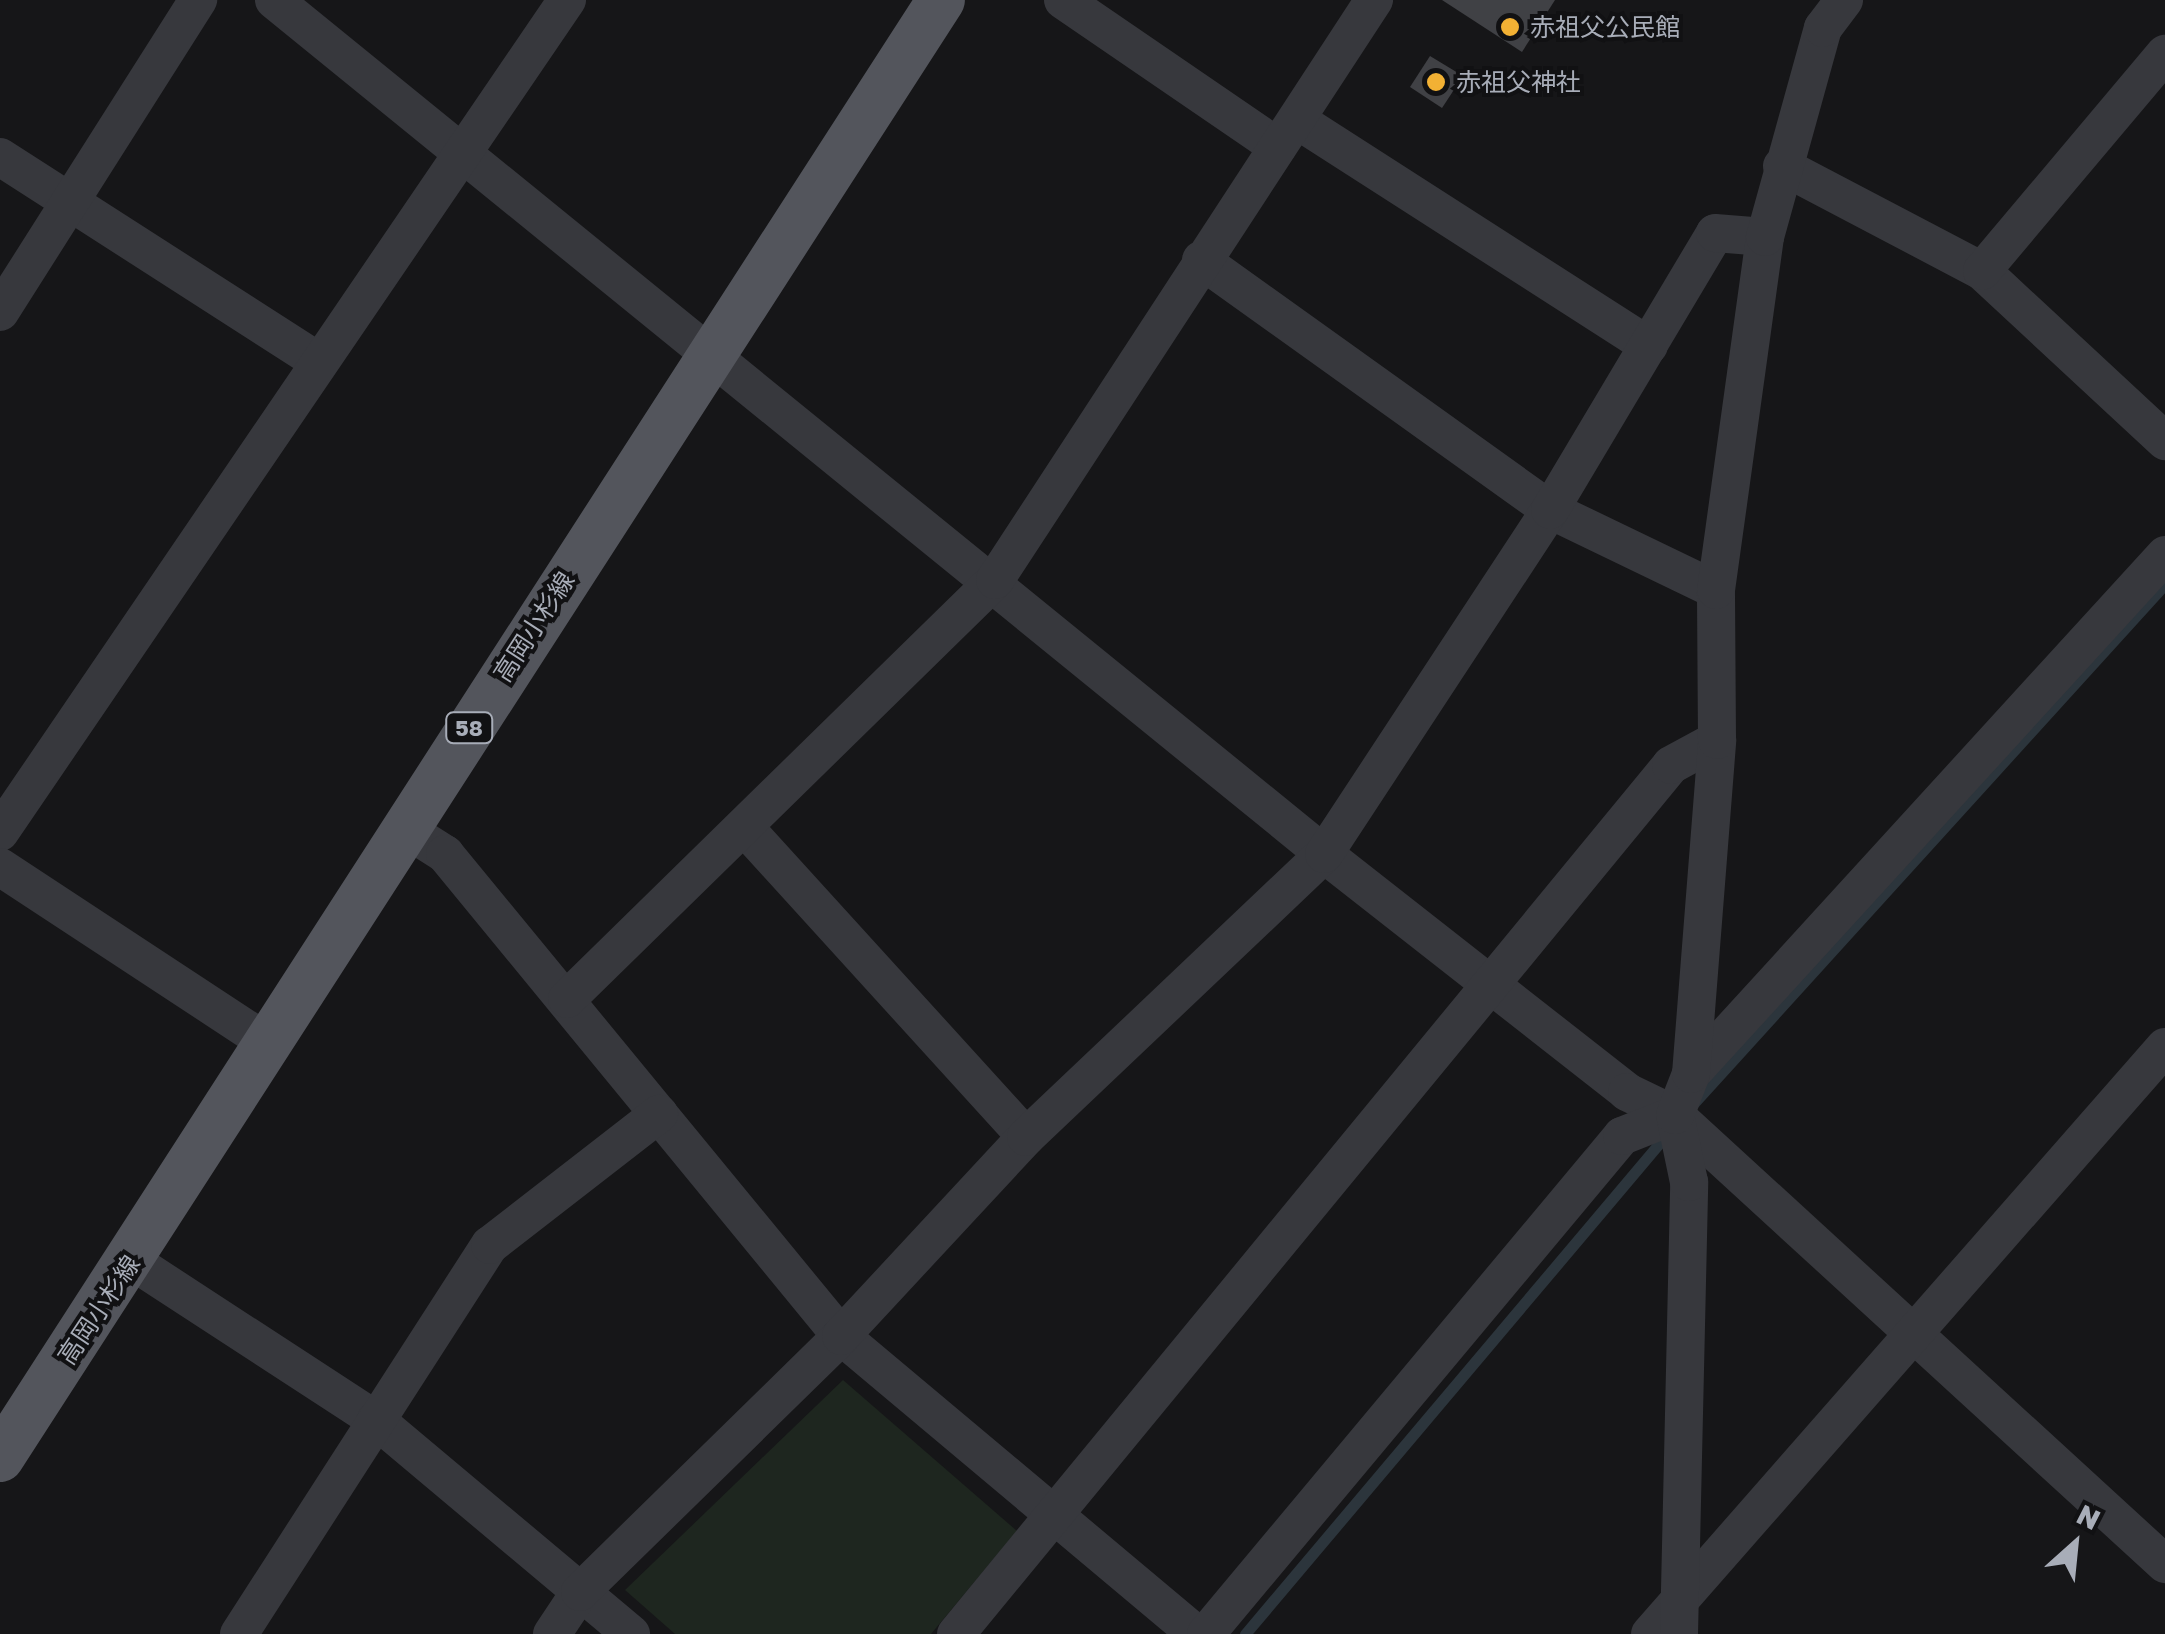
<!DOCTYPE html>
<html>
<head>
<meta charset="utf-8">
<style>
	body { margin:0 }
	#map { position:relative; width:2165px; height:1634px; overflow:hidden; background:#161618; font-family:"Golos Text","Noto Sans JP",sans-serif }
	div>[style] { position:absolute }
	.green>* { inset:0; background:#1e261f }
	.stream>* { height:11px; margin:-5.5px; padding:0 5.5px; transform-origin:5.5px; border-radius:5.5px; background:#2c353c }
	.building>* { inset:0; background:#404145 }
	.minor>* { height:38px; margin:-19px; padding:0 19px; transform-origin:19px; border-radius:19px; background:#37383d }
	.major>* { height:48px; margin:-24px; padding:0 24px; transform-origin:24px; border-radius:24px; background:#53555c }
	.dots>* { width:28px; height:28px; translate:-50% -50%; box-sizing:border-box; border:5px solid #111113; border-radius:50% }
	span { translate:-50% -50%; white-space:nowrap; text-align:center; line-height:1.15; -webkit-text-stroke:8px #111113; paint-order:stroke }
	.shield-label span { padding:2px 8px; background:#111113; border:2px solid; border-radius:8px; -webkit-text-stroke-width:0 }
	.shield-label { font-size:22px; color:#a8adb8; font-weight:700 }
	.poi-label { font-size:25px; color:#a8adb8 }
	.left { translate:0 -50%; text-align:left }
	.street-label { font-size:25px; color:#a8adb8 }
	.north { position:absolute; left:2025px; top:1494px; width:100px; height:100px; -webkit-text-stroke:8px #111113; paint-order:stroke; rotate:27deg; font-size:28px; font-weight:700; line-height:40px; text-align:center; color:#a8adb8 }
	.north::after { content:''; display:block; margin:auto; width:35px; height:45px; background:#a8adb8; clip-path:polygon(50% 0,100% 100%,50% 72%,0 100%) }
</style>
</head>
<body>
<div id="map">
	<div class="green">
		<div style="clip-path:polygon(843px 1380px,1017px 1531px,931px 1634px,675px 1634px,625px 1590px)"></div>
	</div>
	<div class="stream">
		<div style="left:1693px;top:1104px;width:702px;rotate:-47.77deg"></div>
		<div style="left:1245px;top:1634px;width:656px;rotate:-49.83deg"></div>
	</div>
	<div class="building">
		<div style="clip-path:polygon(1442px 0,1555px 0,1522px 52px)"></div>
		<div style="clip-path:polygon(1430px 56px,1463px 76px,1442px 108px,1410px 87px)"></div>
	</div>
	<div class="minor">
		<div style="left:274px;top:0;width:1353px;rotate:39.12deg"></div>
		<div style="left:1324px;top:854px;width:385px;rotate:38.1deg"></div>
		<div style="left:1627px;top:1092px;width:53px;rotate:25.6deg"></div>
		<div style="left:1675px;top:1115px;width:665px;rotate:42.5deg"></div>
		<div style="left:1063px;top:0;width:260px;rotate:34.4deg"></div>
		<div style="left:1297px;top:120px;width:418px;rotate:32.7deg"></div>
		<div style="left:0;top:157px;width:378px;rotate:32.7deg"></div>
		<div style="left:1782px;top:166px;width:226px;rotate:27.7deg"></div>
		<div style="left:1982px;top:271px;width:250px;rotate:42.9deg"></div>
		<div style="left:1201px;top:260px;width:429px;rotate:35.6deg"></div>
		<div style="left:1550px;top:510px;width:184px;rotate:25.7deg"></div>
		<div style="left:1982px;top:271px;width:284px;rotate:-49.9deg"></div>
		<div style="left:0;top:312px;width:370px;rotate:-57.6deg"></div>
		<div style="left:404px;top:828px;width:49px;rotate:32.4deg"></div>
		<div style="left:445px;top:854px;width:624px;rotate:50.59deg"></div>
		<div style="left:841px;top:1336px;width:463px;rotate:40deg"></div>
		<div style="left:746px;top:829px;width:416px;rotate:47.7deg"></div>
		<div style="left:0;top:832px;width:1007px;rotate:-55.73deg"></div>
		<div style="left:0;top:867px;width:321px;rotate:33.3deg"></div>
		<div style="left:567px;top:999px;width:599px;rotate:-44.39deg"></div>
		<div style="left:995px;top:580px;width:693px;rotate:-56.84deg"></div>
		<div style="left:1691px;top:1074px;width:703px;rotate:-47.59deg"></div>
		<div style="left:132px;top:1261px;width:291px;rotate:33.1deg"></div>
		<div style="left:376px;top:1420px;width:333px;rotate:40deg"></div>
		<div style="left:239px;top:1634px;width:463px;rotate:-57.2deg"></div>
		<div style="left:490px;top:1245px;width:214px;rotate:-37.8deg"></div>
		<div style="left:552px;top:1634px;width:50px;rotate:-56.3deg"></div>
		<div style="left:580px;top:1592px;width:366px;rotate:-44.4deg"></div>
		<div style="left:841px;top:1336px;width:272px;rotate:-47.1deg"></div>
		<div style="left:1026px;top:1137px;width:411px;rotate:-43.5deg"></div>
		<div style="left:1324px;top:854px;width:412px;rotate:-56.7deg"></div>
		<div style="left:1550px;top:510px;width:322px;rotate:-59.2deg"></div>
		<div style="left:1715px;top:233px;width:50px;rotate:4.6deg"></div>
		<div style="left:956px;top:1634px;width:1125px;rotate:-50.55deg"></div>
		<div style="left:1671px;top:765px;width:52px;rotate:-28.5deg"></div>
		<div style="left:1206px;top:1634px;width:649px;rotate:-50.13deg"></div>
		<div style="left:1622px;top:1136px;width:57px;rotate:-21.6deg"></div>
		<div style="left:1650px;top:1634px;width:781px;rotate:-48.74deg"></div>
		<div style="left:1679px;top:1634px;width:452px;rotate:-88.7deg"></div>
		<div style="left:1689px;top:1182px;width:68px;rotate:-101.8deg"></div>
		<div style="left:1675px;top:1115px;width:44px;rotate:-68.7deg"></div>
		<div style="left:1691px;top:1074px;width:335px;rotate:-85.5deg"></div>
		<div style="left:1717px;top:740px;width:150px;rotate:-90.4deg"></div>
		<div style="left:1716px;top:590px;width:356px;rotate:-82.1deg"></div>
		<div style="left:1765px;top:237px;width:217px;rotate:-74.5deg"></div>
		<div style="left:1823px;top:28px;width:35px;rotate:-53deg"></div>
	</div>
	<div class="major">
		<div style="left:0;top:1458px;width:1735px;rotate:-57.16deg"></div>
	</div>
	<div class="dots">
		<div style="left:1510px;top:27px;background:#f2b134"></div>
		<div style="left:1436px;top:82px;background:#f2b134"></div>
	</div>
	<div class="shield-label">
		<span style="left:469px;top:728px">58</span>
	</div>
	<div class="poi-label">
		<span class="left" style="left:1530px;top:27px">赤祖父公民館</span>
		<span class="left" style="left:1456px;top:82px">赤祖父神社</span>
	</div>
	<div class="street-label">
		<span style="left:534px;top:627px;rotate:-57deg">高岡小杉線</span>
		<span style="left:99px;top:1310px;rotate:-56deg">高岡小杉線</span>
	</div>
	<div class="north">N</div>
</div>
</body>
</html>
